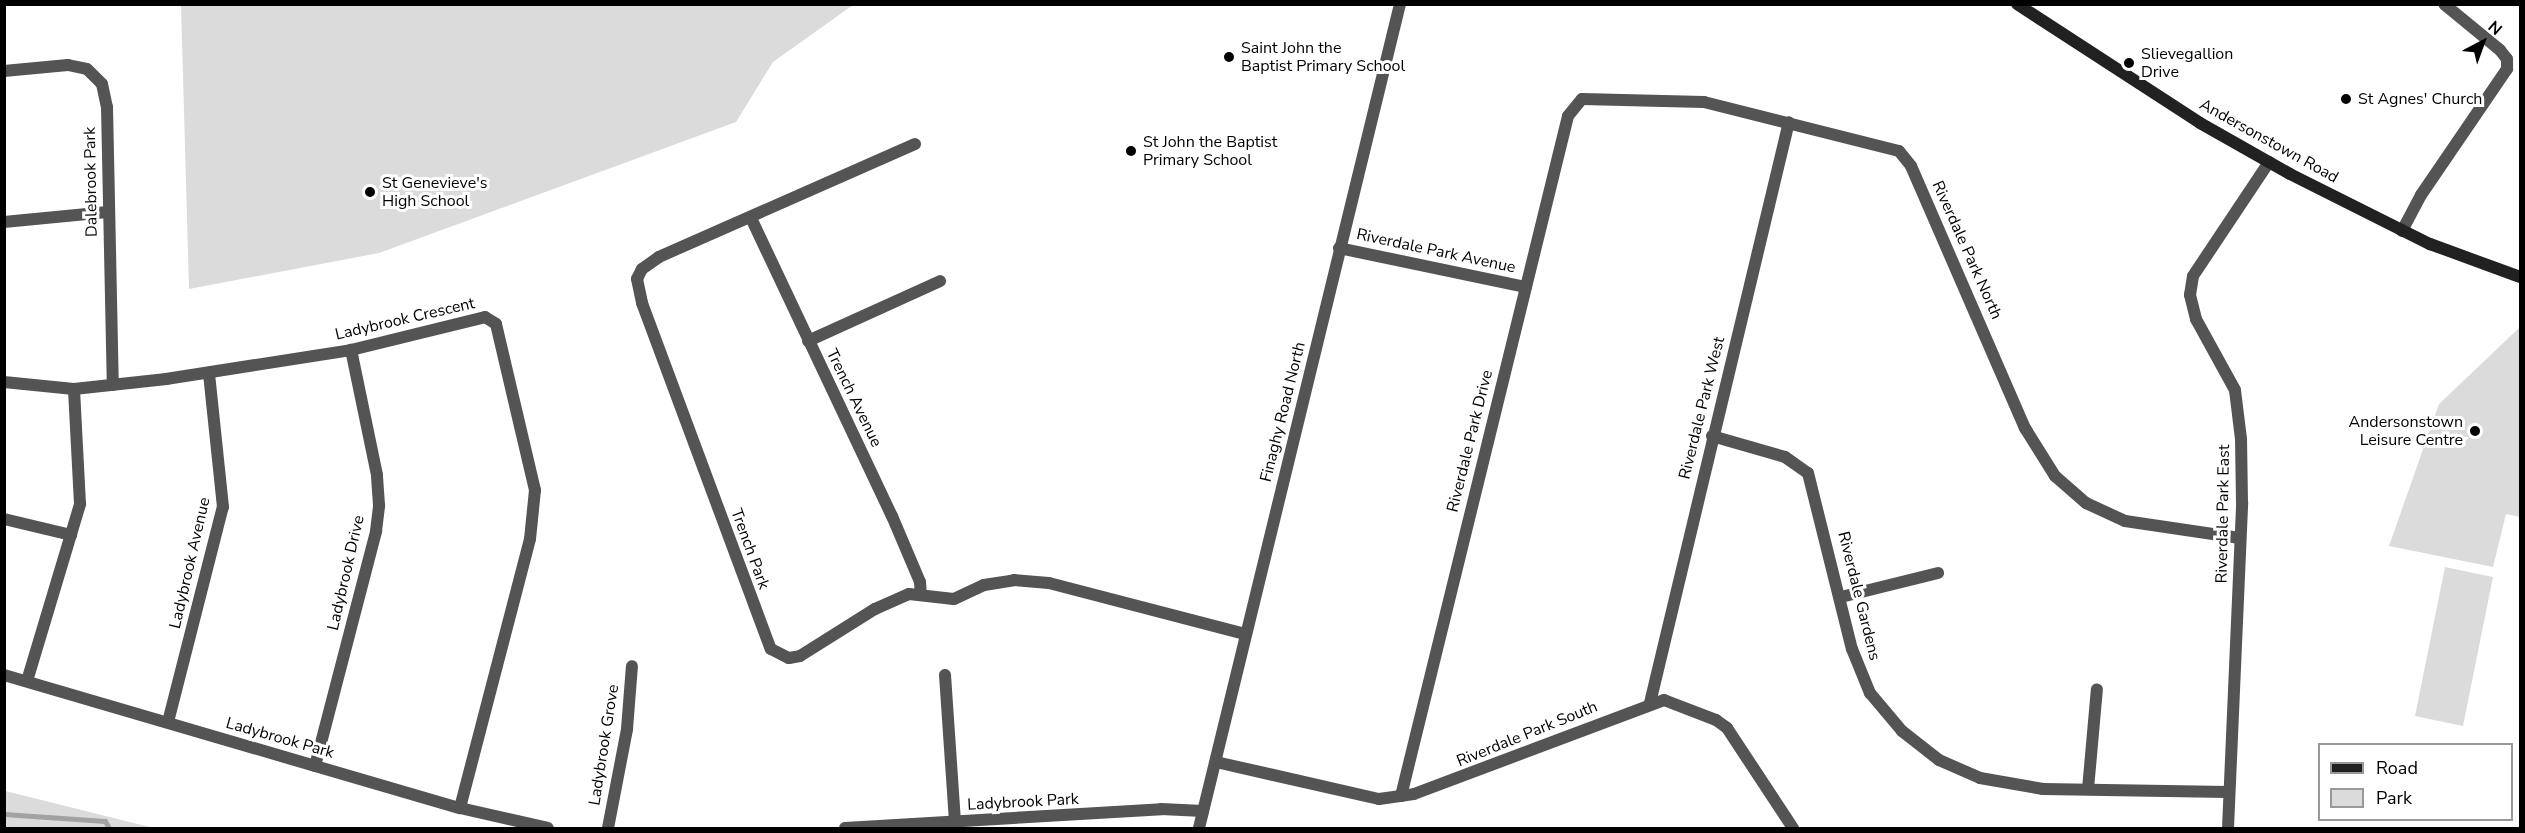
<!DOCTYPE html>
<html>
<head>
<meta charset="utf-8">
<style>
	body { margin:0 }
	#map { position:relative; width:2525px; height:833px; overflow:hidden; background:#fff; font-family:"Nunito Sans",sans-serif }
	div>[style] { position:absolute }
	.green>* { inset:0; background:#dbdbdb }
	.stream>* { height:5px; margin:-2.5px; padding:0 2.5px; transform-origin:2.5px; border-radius:2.5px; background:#a2a2a2 }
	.minor>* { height:12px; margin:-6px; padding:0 6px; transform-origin:6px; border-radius:6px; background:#545454 }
	.tertiary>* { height:12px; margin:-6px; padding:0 6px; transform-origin:6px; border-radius:6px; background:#545454 }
	.secondary>* { height:12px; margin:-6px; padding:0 6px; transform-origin:6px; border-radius:6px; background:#212121 }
	.dots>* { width:16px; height:16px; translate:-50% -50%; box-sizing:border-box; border:3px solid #fff; border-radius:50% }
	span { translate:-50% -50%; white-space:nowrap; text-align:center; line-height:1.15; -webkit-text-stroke:6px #fff; paint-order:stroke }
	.poi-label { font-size:16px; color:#000 }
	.left { translate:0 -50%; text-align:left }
	.right { translate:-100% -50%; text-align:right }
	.street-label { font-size:16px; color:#000 }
	.frame { position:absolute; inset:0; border:6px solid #000; pointer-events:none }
	.legend { position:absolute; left:2318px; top:743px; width:195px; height:78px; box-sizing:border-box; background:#fff; border:2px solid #999; margin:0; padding:8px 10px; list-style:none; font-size:18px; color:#000 }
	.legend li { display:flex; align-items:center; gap:12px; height:30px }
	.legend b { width:30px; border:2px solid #999 }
	.north { position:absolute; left:2453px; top:12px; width:60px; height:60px; -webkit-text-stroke:4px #fff; paint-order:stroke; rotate:41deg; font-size:16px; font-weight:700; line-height:24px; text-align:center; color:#000 }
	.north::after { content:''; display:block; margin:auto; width:21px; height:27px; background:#000; clip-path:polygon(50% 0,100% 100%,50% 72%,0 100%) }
</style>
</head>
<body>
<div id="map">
	<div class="green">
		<div style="clip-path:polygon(181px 5px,181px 4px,853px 5px,773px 62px,736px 122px,379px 253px,189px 289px)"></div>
		<div style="clip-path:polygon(2520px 327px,2520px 517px,2506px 514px,2493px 567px,2389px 546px,2439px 404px)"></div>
		<div style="clip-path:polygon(2445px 567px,2493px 577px,2463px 726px,2415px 716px)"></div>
		<div style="clip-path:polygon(5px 791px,154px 828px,5px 828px)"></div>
	</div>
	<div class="stream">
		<div style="left:4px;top:814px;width:101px;rotate:4deg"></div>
		<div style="left:105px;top:821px;width:8px;rotate:60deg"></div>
	</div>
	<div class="minor">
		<div style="left:4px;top:71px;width:64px;rotate:-5.4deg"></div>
		<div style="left:68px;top:65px;width:19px;rotate:12deg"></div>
		<div style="left:87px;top:69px;width:21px;rotate:45deg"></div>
		<div style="left:102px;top:84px;width:24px;rotate:78deg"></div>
		<div style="left:107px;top:107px;width:278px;rotate:88.8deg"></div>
		<div style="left:915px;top:144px;width:280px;rotate:156.2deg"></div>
		<div style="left:659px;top:257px;width:21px;rotate:145deg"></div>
		<div style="left:642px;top:269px;width:11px;rotate:117deg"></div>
		<div style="left:637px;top:279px;width:25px;rotate:78deg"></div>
		<div style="left:642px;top:303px;width:369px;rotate:69.6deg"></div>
		<div style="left:771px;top:649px;width:20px;rotate:27deg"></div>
		<div style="left:789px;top:658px;width:11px;rotate:-10deg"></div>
		<div style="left:800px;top:656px;width:89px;rotate:-32.1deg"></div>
		<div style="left:875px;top:609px;width:37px;rotate:-24deg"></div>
		<div style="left:909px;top:594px;width:45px;rotate:6.3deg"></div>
		<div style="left:954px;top:599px;width:33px;rotate:-25deg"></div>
		<div style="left:984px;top:585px;width:30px;rotate:-9deg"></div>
		<div style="left:1014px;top:580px;width:35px;rotate:5deg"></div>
		<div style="left:1049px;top:583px;width:203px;rotate:14.6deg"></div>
		<div style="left:751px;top:218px;width:330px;rotate:64.7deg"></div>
		<div style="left:892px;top:516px;width:72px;rotate:67deg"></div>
		<div style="left:920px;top:582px;width:13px;rotate:86deg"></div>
		<div style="left:4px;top:222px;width:104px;rotate:-5.5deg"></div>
		<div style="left:2402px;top:231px;width:41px;rotate:-62.2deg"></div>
		<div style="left:2421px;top:195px;width:153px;rotate:-55.7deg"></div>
		<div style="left:2507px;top:69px;width:10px;rotate:-90deg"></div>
		<div style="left:2507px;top:59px;width:11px;rotate:-128deg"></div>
		<div style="left:2500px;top:50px;width:72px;rotate:-140.6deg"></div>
		<div style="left:1339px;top:248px;width:191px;rotate:11.8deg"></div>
		<div style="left:808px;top:341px;width:145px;rotate:-24.4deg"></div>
		<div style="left:4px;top:382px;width:70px;rotate:5.7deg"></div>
		<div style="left:74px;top:389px;width:93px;rotate:-6.2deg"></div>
		<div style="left:166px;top:379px;width:187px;rotate:-8.9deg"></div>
		<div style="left:351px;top:350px;width:138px;rotate:-13.8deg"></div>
		<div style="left:485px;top:317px;width:13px;rotate:32deg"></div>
		<div style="left:496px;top:324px;width:171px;rotate:76.8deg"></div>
		<div style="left:535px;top:490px;width:49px;rotate:95.8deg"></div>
		<div style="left:530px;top:539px;width:278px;rotate:104.6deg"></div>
		<div style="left:1712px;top:436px;width:76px;rotate:16deg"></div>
		<div style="left:1785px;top:457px;width:28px;rotate:35deg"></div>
		<div style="left:1808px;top:473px;width:181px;rotate:76deg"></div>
		<div style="left:1852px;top:649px;width:48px;rotate:67.8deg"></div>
		<div style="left:1870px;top:693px;width:50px;rotate:49.9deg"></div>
		<div style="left:1902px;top:731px;width:47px;rotate:38.1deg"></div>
		<div style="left:1939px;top:760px;width:45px;rotate:23.7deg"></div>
		<div style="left:1980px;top:778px;width:64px;rotate:9.9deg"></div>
		<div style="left:2043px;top:789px;width:185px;rotate:0.9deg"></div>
		<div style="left:4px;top:519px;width:69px;rotate:13.4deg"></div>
		<div style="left:1841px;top:597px;width:100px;rotate:-13.9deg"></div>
		<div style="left:4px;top:675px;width:475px;rotate:16.3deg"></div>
		<div style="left:460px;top:808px;width:90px;rotate:12.8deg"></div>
		<div style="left:945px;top:675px;width:147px;rotate:86.1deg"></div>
		<div style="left:27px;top:681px;width:185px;rotate:-73.3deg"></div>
		<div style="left:80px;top:504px;width:115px;rotate:-93deg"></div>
		<div style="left:1650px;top:703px;width:597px;rotate:-76.55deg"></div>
		<div style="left:168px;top:722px;width:222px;rotate:-75.7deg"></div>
		<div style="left:223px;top:507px;width:134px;rotate:-96deg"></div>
		<div style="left:1216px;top:762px;width:167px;rotate:12.8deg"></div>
		<div style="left:1379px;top:799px;width:35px;rotate:-8deg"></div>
		<div style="left:1414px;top:794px;width:267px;rotate:-20.6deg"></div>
		<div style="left:1664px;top:700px;width:56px;rotate:21deg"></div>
		<div style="left:1716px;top:720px;width:14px;rotate:36deg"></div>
		<div style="left:1727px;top:728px;width:120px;rotate:56.6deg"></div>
		<div style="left:315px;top:766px;width:243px;rotate:-75.4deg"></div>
		<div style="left:376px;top:531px;width:26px;rotate:-83deg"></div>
		<div style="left:379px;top:505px;width:30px;rotate:-94deg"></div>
		<div style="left:377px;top:475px;width:128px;rotate:-101.7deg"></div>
		<div style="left:2088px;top:789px;width:100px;rotate:-84.9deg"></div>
		<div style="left:1401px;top:796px;width:700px;rotate:-76.2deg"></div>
		<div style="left:1568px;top:116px;width:22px;rotate:-51deg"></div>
		<div style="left:1582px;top:99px;width:122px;rotate:1.4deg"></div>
		<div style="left:1704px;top:102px;width:201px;rotate:14.1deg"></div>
		<div style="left:1899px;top:151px;width:19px;rotate:51deg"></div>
		<div style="left:1911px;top:166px;width:286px;rotate:66.5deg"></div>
		<div style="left:2025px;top:428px;width:57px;rotate:58deg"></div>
		<div style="left:2055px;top:476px;width:41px;rotate:41.1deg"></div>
		<div style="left:2086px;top:503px;width:43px;rotate:24.8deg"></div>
		<div style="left:2125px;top:521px;width:116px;rotate:8.4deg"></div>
		<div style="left:608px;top:828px;width:101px;rotate:-79.1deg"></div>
		<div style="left:627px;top:729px;width:63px;rotate:-85.5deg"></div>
		<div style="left:845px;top:828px;width:317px;rotate:-3.4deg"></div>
		<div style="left:1161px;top:809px;width:42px;rotate:2.7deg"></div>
		<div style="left:2228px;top:828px;width:326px;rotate:-87.5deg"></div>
		<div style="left:2242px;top:502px;width:63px;rotate:-90.9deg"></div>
		<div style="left:2241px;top:439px;width:49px;rotate:-97deg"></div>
		<div style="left:2235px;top:390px;width:81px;rotate:-118.8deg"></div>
		<div style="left:2196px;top:319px;width:25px;rotate:-104deg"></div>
		<div style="left:2190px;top:295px;width:19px;rotate:-81deg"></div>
		<div style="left:2193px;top:276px;width:137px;rotate:-56.3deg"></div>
	</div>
	<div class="tertiary">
		<div style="left:1199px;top:828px;width:848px;rotate:-76.29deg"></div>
	</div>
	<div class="secondary">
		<div style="left:2017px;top:4px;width:218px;rotate:33deg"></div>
		<div style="left:2200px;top:123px;width:103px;rotate:29.5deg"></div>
		<div style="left:2290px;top:174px;width:157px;rotate:26.6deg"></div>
		<div style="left:2430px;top:244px;width:96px;rotate:20.1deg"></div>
	</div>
	<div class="dots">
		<div style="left:1229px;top:57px;background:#000"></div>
		<div style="left:2129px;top:63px;background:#000"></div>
		<div style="left:2346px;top:99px;background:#000"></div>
		<div style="left:1131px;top:151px;background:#000"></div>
		<div style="left:370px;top:192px;background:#000"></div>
		<div style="left:2475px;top:431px;background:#000"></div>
	</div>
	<div class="poi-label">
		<span class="left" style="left:1241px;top:57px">Saint John the<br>Baptist Primary School</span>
		<span class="left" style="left:2141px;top:63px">Slievegallion<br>Drive</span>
		<span class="left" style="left:2358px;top:99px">St Agnes' Church</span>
		<span class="left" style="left:1143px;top:151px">St John the Baptist<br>Primary School</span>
		<span class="left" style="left:382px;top:192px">St Genevieve's<br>High School</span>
		<span class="right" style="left:2463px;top:431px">Andersonstown<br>Leisure Centre</span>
	</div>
	<div class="street-label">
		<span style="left:2269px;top:141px;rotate:29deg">Andersonstown Road</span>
		<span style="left:91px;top:182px;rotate:-91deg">Dalebrook Park</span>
		<span style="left:1967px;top:250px;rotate:66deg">Riverdale Park North</span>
		<span style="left:1436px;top:251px;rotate:12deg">Riverdale Park Avenue</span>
		<span style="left:405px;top:319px;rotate:-13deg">Ladybrook Crescent</span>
		<span style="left:854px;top:398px;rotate:64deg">Trench Avenue</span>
		<span style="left:1702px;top:408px;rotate:-76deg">Riverdale Park West</span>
		<span style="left:1283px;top:412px;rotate:-76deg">Finaghy Road North</span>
		<span style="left:1470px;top:441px;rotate:-76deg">Riverdale Park Drive</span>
		<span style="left:2223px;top:514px;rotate:-89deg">Riverdale Park East</span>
		<span style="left:750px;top:549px;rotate:70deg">Trench Park</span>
		<span style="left:190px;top:563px;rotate:-77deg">Ladybrook Avenue</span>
		<span style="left:346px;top:573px;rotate:-77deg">Ladybrook Drive</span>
		<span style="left:1859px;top:596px;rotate:76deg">Riverdale Gardens</span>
		<span style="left:1527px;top:734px;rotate:-22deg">Riverdale Park South</span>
		<span style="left:280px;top:738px;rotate:16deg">Ladybrook Park</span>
		<span style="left:604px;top:745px;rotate:-81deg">Ladybrook Grove</span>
		<span style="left:1023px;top:802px;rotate:-3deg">Ladybrook Park</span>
	</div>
	<div class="frame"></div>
	<ul class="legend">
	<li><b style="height:8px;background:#212121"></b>Road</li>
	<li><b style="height:16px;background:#dbdbdb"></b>Park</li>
	</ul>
	<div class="north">N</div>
</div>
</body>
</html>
